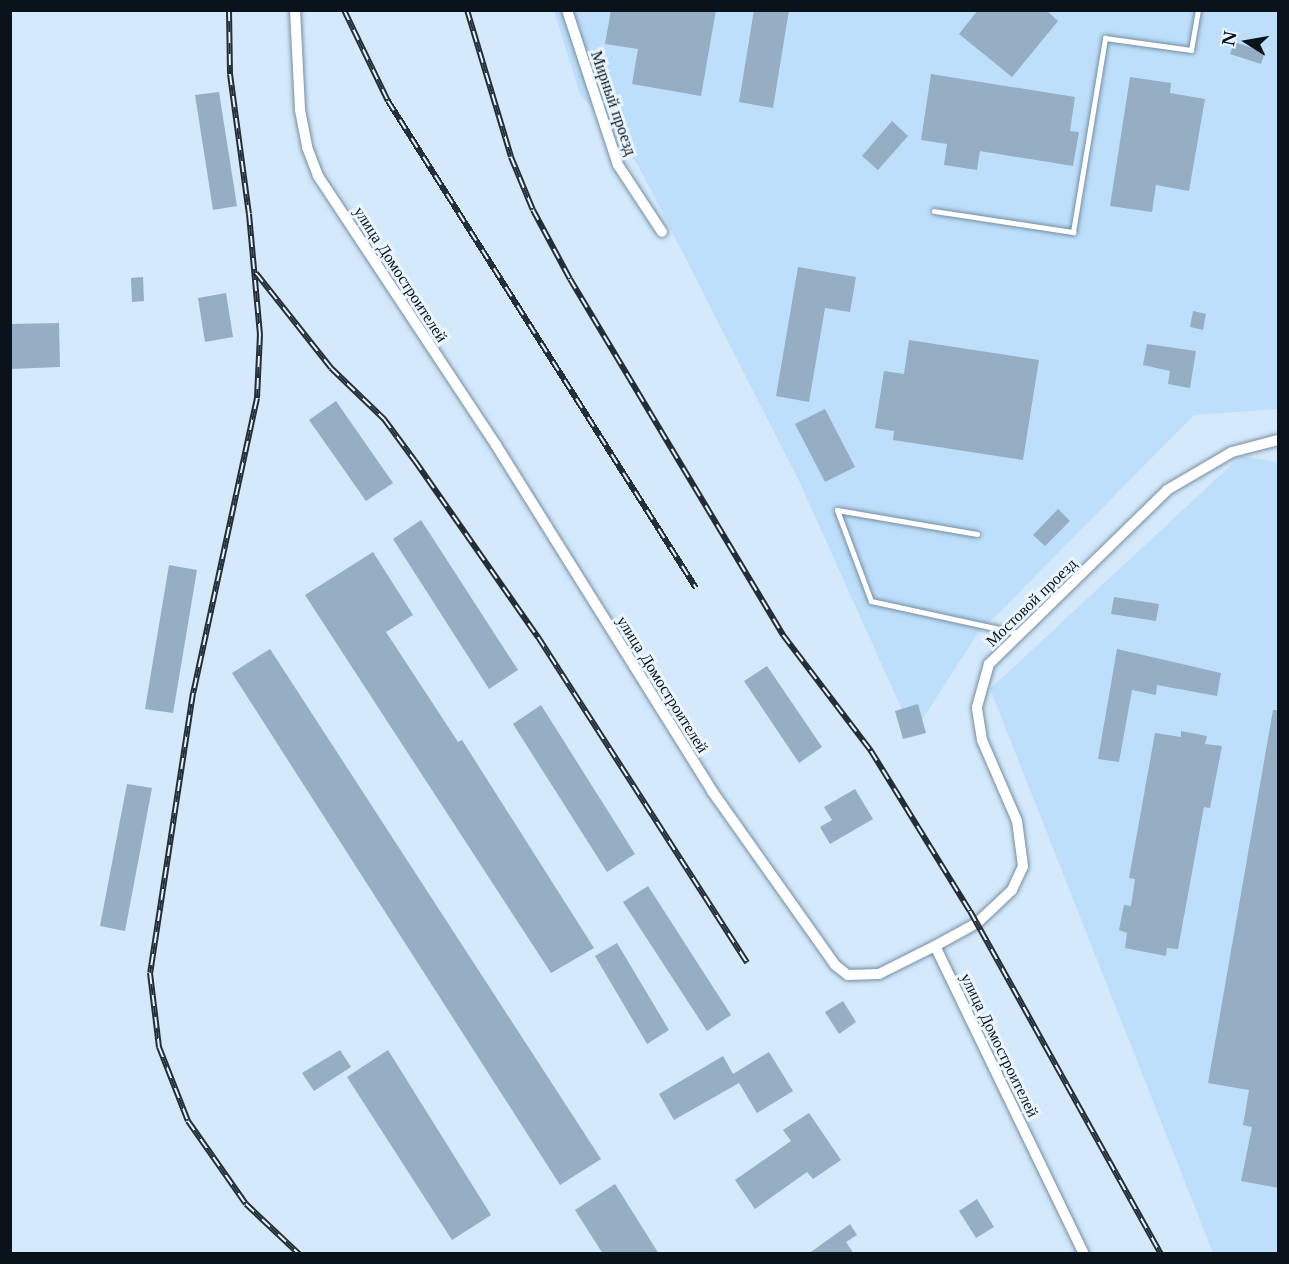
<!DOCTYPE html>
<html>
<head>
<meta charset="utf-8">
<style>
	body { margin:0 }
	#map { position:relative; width:1289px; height:1264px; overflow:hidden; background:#d4e9fb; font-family:"Libre Baskerville",serif }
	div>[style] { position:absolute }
	.built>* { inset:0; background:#bedffb }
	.building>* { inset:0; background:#95aec3 }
	.roads { filter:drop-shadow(0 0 2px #758ea2) drop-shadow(0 0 2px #758ea2) }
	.lane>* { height:5px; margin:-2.5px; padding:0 2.5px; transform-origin:2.5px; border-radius:2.5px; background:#fff }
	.street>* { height:10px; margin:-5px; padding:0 5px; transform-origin:5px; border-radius:5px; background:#fff }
	.rail>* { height:6px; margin-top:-3px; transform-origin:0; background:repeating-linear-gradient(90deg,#eaf5fe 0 11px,#242e37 0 22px); box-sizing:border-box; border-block:2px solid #242e37 }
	span { translate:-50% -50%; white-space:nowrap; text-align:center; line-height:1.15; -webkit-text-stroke:6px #eaf5fe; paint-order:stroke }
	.street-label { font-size:16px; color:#0a131b }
	.frame { position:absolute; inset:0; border:12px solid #0a131b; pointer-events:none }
	.north { position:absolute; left:1217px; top:12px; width:60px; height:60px; -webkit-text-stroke:4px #eaf5fe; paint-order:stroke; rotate:281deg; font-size:16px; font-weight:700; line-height:24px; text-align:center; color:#0a131b }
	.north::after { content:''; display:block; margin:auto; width:21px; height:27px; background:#0a131b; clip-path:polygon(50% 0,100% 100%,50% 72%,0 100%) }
</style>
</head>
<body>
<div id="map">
	<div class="built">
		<div style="clip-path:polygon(554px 11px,1278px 11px,1278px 409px,1194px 415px,976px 636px,913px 734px,799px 481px,638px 165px,580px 94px)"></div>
		<div style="clip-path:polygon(1241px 456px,1278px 462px,1278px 1253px,1213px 1253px,990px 689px)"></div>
	</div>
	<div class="building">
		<div style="clip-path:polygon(611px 10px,716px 10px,701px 96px,632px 84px,638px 49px,605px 44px)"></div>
		<div style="clip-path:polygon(754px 10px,789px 10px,773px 108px,739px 102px)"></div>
		<div style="clip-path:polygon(978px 10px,1046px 10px,1058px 21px,1012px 77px,959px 34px)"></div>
		<div style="clip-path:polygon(1234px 42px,1265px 52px,1261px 64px,1230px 54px)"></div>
		<div style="clip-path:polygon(931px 74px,1075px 97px,1070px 131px,1079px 132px,1073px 166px,980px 151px,977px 170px,944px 165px,947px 144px,921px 140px)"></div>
		<div style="clip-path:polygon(1130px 77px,1171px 83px,1170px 93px,1205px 99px,1189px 191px,1156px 185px,1152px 212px,1110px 206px)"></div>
		<div style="clip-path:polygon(219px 92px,237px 206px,213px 210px,195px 95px)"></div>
		<div style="clip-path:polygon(892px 121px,908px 136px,878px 170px,862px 156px)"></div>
		<div style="clip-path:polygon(798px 267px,856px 277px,850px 312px,825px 308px,809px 402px,776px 396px)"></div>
		<div style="clip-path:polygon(143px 277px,144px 301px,132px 302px,131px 278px)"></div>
		<div style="clip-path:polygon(226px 293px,233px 337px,205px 342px,198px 298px)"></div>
		<div style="clip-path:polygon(1193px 311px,1206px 314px,1203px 330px,1190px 327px)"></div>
		<div style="clip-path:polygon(59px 323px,60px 367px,10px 369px,10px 324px)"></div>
		<div style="clip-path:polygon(909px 340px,1039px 360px,1023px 460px,893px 440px,894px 431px,875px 428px,884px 371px,904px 374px)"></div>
		<div style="clip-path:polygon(1147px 344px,1196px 351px,1190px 388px,1168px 384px,1170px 371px,1143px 365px)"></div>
		<div style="clip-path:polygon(336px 401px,393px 483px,366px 501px,309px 420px)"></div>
		<div style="clip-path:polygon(825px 409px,855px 467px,825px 482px,795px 424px)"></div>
		<div style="clip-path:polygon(1058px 509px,1070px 521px,1045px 546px,1033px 535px)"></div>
		<div style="clip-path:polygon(421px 520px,518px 670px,489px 689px,393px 539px)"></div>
		<div style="clip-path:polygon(373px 552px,413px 615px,386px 632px,458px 742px,462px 740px,594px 948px,551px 973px,305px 595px)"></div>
		<div style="clip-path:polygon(169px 565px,197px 570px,173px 713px,145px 709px)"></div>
		<div style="clip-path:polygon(1114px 597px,1159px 604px,1156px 621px,1111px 614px)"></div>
		<div style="clip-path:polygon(270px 649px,601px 1159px,560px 1185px,232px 673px)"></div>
		<div style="clip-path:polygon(1117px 649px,1221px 673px,1217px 696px,1157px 685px,1156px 695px,1132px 690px,1119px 762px,1098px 759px)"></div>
		<div style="clip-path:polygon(767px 666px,822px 747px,799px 763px,744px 681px)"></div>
		<div style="clip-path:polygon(918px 704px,926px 733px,903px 739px,895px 711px)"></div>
		<div style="clip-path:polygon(541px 705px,635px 854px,607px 872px,513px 724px)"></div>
		<div style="clip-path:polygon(1273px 710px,1278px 710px,1278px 1188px,1241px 1181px,1252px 1127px,1243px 1125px,1249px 1090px,1208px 1083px)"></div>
		<div style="clip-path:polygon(1181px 731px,1207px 736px,1205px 744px,1222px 746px,1210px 808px,1204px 807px,1178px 949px,1167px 948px,1166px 956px,1125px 948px,1127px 933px,1119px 930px,1124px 905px,1131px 906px,1135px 879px,1129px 878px,1155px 733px,1181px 737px)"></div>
		<div style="clip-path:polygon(127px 784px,152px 788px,125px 931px,100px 926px)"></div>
		<div style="clip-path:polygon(855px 789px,873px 819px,830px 844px,820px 827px,832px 820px,824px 807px)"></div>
		<div style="clip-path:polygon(648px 886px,731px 1015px,707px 1031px,623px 902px)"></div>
		<div style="clip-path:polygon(617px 943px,669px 1030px,647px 1044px,595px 956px)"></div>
		<div style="clip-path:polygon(843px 1001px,856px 1022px,839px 1034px,825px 1012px)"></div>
		<div style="clip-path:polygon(340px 1050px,351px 1067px,314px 1091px,302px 1073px)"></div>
		<div style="clip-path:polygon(388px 1050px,491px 1215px,452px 1240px,347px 1077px)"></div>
		<div style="clip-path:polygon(769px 1052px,793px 1091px,757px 1113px,739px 1083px,674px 1120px,659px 1094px,723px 1056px,733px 1074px)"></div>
		<div style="clip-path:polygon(809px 1113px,841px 1160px,813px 1179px,807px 1172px,755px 1209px,735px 1180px,791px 1141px,783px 1130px)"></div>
		<div style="clip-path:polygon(615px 1184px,659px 1254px,603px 1254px,575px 1210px)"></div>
		<div style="clip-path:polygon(977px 1199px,994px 1227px,976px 1238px,959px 1211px)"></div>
		<div style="clip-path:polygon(850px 1224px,857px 1235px,846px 1242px,854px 1254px,808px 1254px)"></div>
	</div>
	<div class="roads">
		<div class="lane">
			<div style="left:934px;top:211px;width:141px;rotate:8.6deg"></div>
			<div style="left:1073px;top:232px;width:197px;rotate:-80.6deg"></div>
			<div style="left:1105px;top:38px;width:87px;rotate:7.9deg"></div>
			<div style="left:1191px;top:50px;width:41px;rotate:-80.1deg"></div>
			<div style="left:977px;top:534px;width:142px;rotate:-170.3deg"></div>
			<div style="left:837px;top:510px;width:97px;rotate:69.5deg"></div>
			<div style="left:871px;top:601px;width:150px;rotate:12.3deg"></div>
		</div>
		<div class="street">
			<div style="left:295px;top:10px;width:100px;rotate:87.1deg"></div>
			<div style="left:300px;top:110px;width:38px;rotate:79deg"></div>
			<div style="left:307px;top:147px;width:31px;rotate:69deg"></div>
			<div style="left:318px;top:176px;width:323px;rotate:56.5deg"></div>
			<div style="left:496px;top:445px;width:408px;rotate:58deg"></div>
			<div style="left:712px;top:791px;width:213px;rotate:54.7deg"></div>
			<div style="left:835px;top:965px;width:16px;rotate:38deg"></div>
			<div style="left:848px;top:975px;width:31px;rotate:-2deg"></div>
			<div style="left:879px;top:974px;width:63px;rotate:-26.6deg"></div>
			<div style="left:935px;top:946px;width:342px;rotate:64.2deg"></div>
			<div style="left:567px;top:10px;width:163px;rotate:71.8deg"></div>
			<div style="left:618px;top:165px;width:80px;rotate:56.7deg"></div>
			<div style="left:935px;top:946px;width:48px;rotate:-28.7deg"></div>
			<div style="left:977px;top:923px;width:48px;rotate:-43.3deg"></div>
			<div style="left:1012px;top:890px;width:26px;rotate:-65deg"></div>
			<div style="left:1023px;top:866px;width:45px;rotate:-97.6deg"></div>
			<div style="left:1017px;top:821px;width:88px;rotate:-113.4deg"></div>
			<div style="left:982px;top:740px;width:33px;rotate:-99deg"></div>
			<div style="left:977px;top:707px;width:45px;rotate:-74.4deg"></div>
			<div style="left:989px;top:664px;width:249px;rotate:-44.3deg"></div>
			<div style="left:1167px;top:490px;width:75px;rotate:-30.3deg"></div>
			<div style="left:1232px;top:452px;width:48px;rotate:-14.6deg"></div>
		</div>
	</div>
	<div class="rail">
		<div style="left:229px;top:10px;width:64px;rotate:89.1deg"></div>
		<div style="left:230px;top:74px;width:141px;rotate:82.3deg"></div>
		<div style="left:249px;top:214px;width:121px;rotate:84.8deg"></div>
		<div style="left:260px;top:334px;width:64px;rotate:92.7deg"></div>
		<div style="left:257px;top:398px;width:302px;rotate:102.2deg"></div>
		<div style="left:193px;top:693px;width:283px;rotate:98.7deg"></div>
		<div style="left:150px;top:973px;width:75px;rotate:83.1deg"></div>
		<div style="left:159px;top:1047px;width:79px;rotate:68.6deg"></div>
		<div style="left:188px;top:1121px;width:101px;rotate:55.1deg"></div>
		<div style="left:246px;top:1204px;width:73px;rotate:43.3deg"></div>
		<div style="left:344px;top:10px;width:101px;rotate:64.2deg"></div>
		<div style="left:388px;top:101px;width:576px;rotate:57.69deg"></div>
		<div style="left:467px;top:10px;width:153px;rotate:73.3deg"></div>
		<div style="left:511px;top:157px;width:57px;rotate:67.5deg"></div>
		<div style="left:533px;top:210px;width:78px;rotate:61.8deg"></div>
		<div style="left:570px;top:279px;width:415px;rotate:59.1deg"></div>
		<div style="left:783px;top:635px;width:146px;rotate:52.8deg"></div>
		<div style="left:871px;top:751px;width:188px;rotate:58.3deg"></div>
		<div style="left:970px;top:911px;width:393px;rotate:60.9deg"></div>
		<div style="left:256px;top:276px;width:3px;rotate:-90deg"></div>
		<div style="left:256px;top:273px;width:121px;rotate:51.7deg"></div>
		<div style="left:331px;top:368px;width:74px;rotate:43.9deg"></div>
		<div style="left:384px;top:419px;width:52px;rotate:53.6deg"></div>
		<div style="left:415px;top:461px;width:215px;rotate:55.1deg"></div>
		<div style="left:538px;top:637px;width:387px;rotate:57.3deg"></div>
	</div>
	<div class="street-label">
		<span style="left:614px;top:103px;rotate:71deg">Мирный проезд</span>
		<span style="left:401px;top:274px;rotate:57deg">улица Домостроителей</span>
		<span style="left:1031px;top:602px;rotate:-44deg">Мостовой проезд</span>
		<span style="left:663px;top:684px;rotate:58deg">улица Домостроителей</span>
		<span style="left:1000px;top:1045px;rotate:64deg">улица Домостроителей</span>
	</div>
	<div class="frame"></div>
	<div class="north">N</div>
</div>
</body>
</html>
